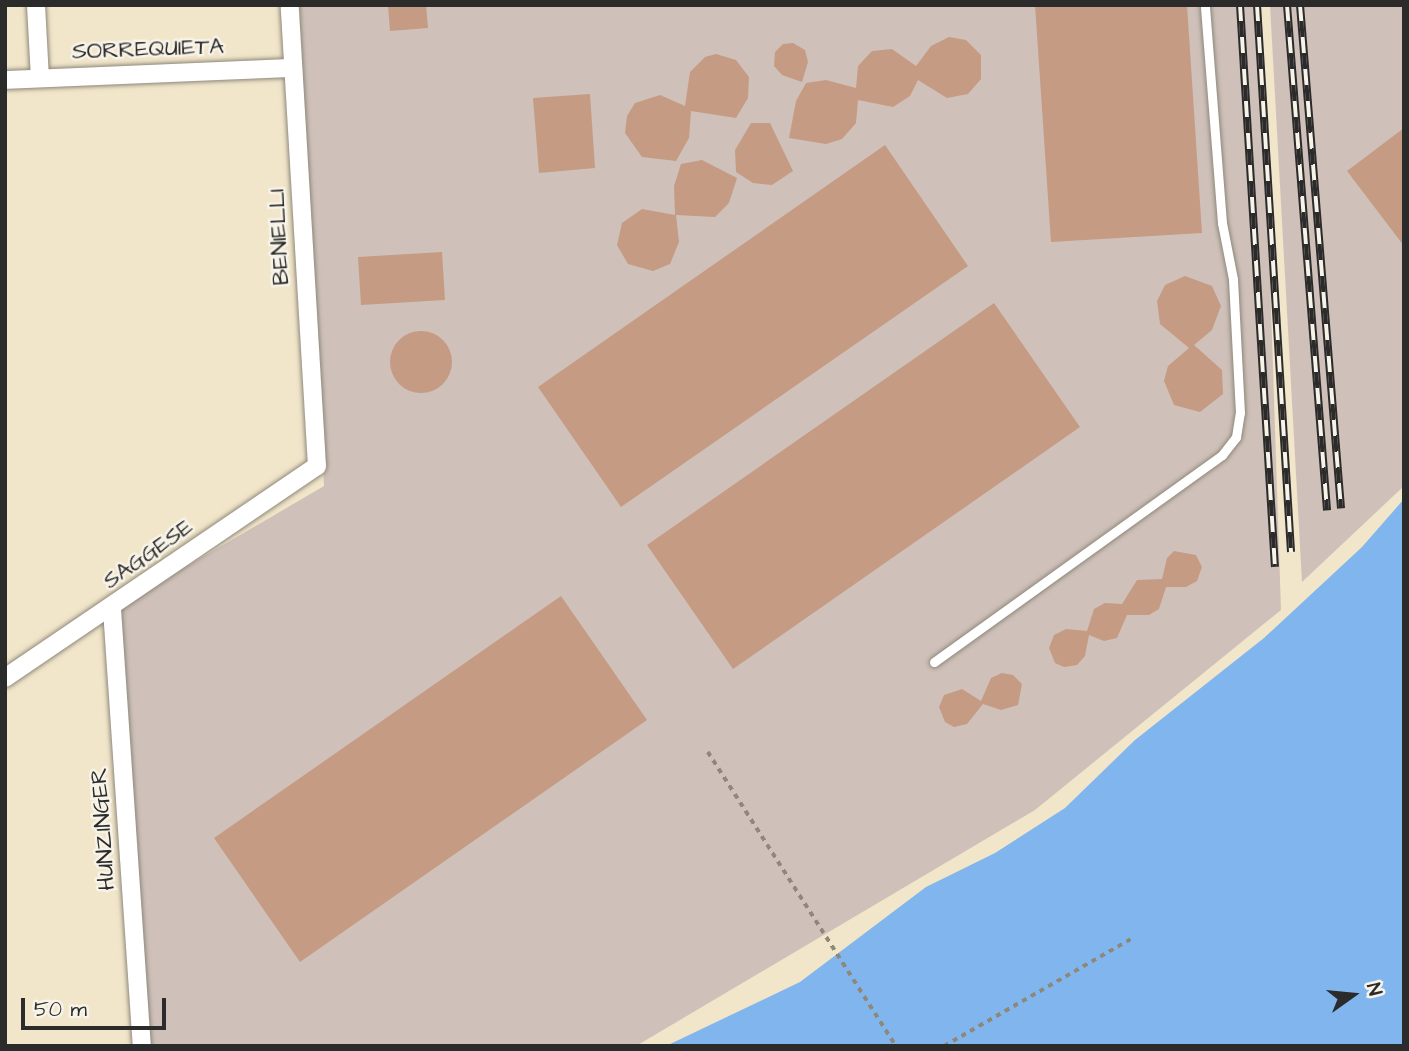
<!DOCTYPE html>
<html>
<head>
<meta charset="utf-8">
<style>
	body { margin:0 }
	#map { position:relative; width:1409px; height:1051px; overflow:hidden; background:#f1e5ca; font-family:"Architects Daughter",sans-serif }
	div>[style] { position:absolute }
	.industrial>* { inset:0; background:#cfc1ba }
	.water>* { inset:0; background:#81b5ee }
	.building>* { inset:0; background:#c59b83 }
	.round { border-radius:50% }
	.path>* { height:3.5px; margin-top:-1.75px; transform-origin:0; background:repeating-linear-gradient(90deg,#8e887a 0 5px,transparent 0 10px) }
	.roads { filter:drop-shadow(0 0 2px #8e887a) drop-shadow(0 0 2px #8e887a) }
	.lane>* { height:9px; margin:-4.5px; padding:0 4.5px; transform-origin:4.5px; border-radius:4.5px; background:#fff }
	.street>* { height:18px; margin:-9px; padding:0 9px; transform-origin:9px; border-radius:9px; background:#fff }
	.rail>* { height:8px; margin-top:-4px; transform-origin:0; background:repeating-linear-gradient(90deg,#f7f3e8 0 16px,#2b2b2b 0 32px); box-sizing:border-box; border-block:2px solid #2b2b2b }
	span { translate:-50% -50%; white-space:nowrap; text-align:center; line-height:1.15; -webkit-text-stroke:5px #f7f3e8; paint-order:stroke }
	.street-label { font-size:23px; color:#2b2b2b }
	.frame { position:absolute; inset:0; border:7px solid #2b2b2b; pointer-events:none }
	.north { position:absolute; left:1318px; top:960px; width:70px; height:70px; -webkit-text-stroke:5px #f7f3e8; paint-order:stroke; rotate:75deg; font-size:19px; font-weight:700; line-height:28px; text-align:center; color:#2b2b2b }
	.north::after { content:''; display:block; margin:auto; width:24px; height:32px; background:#2b2b2b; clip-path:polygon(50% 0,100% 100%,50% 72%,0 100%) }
	.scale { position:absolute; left:21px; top:998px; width:145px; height:32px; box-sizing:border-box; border:4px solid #2b2b2b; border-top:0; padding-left:9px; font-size:21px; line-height:24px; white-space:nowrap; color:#2b2b2b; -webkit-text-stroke:5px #f7f3e8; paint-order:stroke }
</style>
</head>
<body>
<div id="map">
	<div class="industrial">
		<div style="clip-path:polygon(299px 5px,1261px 5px,1281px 610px,1035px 810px,636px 1046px,136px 1046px,112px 610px,324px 486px)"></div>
		<div style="clip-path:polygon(1270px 5px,1404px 5px,1404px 486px,1302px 582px)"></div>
	</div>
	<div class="water">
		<div style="clip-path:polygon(1404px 499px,1404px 1046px,666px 1046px,800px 982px,926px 887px,995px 853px,1065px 808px,1135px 740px,1264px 638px,1362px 547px)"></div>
	</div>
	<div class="building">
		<div style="clip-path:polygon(388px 5px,426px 5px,428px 28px,390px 31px)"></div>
		<div style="clip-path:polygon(1035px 5px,1187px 5px,1202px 233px,1051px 242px)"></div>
		<div style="clip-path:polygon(949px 37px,966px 40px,981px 55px,981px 79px,968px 94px,947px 98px,918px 80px,910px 96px,893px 107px,858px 100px,856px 123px,842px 139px,826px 144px,789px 138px,796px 101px,806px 83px,826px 80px,856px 88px,858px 66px,872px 51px,892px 49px,916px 66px,931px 46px)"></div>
		<div style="clip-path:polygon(783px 44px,793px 43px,805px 50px,808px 62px,802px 82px,782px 75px,774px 66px,775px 52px)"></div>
		<div style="clip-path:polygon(716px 54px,736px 60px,749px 77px,748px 98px,736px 118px,691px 111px,689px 138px,676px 161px,642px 157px,625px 133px,627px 116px,635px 103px,660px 95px,685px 106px,690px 72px,705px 57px)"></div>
		<div style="clip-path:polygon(590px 94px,595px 168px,539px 173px,533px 98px)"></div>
		<div style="clip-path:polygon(751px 123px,770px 123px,793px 171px,772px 185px,753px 183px,736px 172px,735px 150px)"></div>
		<div style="clip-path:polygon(1404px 128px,1404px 246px,1347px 171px)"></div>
		<div style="clip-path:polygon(885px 145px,968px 266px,621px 507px,538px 387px)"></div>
		<div style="clip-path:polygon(702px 160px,737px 178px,729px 203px,715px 217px,676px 215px,679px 242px,670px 264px,653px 271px,628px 264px,617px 245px,622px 223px,642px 209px,675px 215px,674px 186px,681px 164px)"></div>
		<div style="clip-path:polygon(442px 252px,445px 300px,361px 305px,358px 257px)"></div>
		<div style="clip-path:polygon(1185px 276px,1212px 286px,1221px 306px,1212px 330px,1194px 345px,1222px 370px,1223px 394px,1200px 412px,1174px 405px,1164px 381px,1168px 366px,1189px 348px,1160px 324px,1157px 301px,1165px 285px)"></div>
		<div style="clip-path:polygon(994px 303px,1080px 427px,733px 669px,647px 545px)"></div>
		<div class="round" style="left:390px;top:331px;width:62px;height:62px"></div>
		<div style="clip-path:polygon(1174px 551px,1196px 555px,1202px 567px,1197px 581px,1186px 587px,1166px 587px,1159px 609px,1149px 615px,1127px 615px,1117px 638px,1104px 641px,1089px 635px,1085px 656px,1077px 665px,1064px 667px,1055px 663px,1049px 648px,1054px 635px,1066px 629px,1087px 631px,1094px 609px,1105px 603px,1122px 604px,1137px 580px,1162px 579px,1167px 558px)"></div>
		<div style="clip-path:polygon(561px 596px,647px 720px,300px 962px,214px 838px)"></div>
		<div style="clip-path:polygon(1002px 673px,1013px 675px,1022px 684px,1018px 705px,1001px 710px,983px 704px,967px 724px,954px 727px,945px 722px,939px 707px,944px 695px,962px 689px,981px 701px,991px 678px)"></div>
	</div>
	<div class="path">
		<div style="left:708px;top:752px;width:349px;rotate:57.4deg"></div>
		<div style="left:944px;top:1046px;width:215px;rotate:-29.8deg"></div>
	</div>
	<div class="roads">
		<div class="lane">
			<div style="left:934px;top:662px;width:355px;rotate:-35.7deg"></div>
			<div style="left:1222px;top:455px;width:23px;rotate:-52deg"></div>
			<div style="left:1236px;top:437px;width:24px;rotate:-81deg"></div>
			<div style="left:1240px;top:413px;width:134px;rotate:-93deg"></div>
			<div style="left:1233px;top:279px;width:57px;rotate:-101.1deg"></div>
			<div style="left:1222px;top:223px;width:219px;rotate:-94.5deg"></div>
		</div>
		<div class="street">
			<div style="left:36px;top:5px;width:73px;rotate:86.9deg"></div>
			<div style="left:5px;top:80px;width:288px;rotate:-2.4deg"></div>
			<div style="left:112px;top:609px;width:438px;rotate:86.1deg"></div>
			<div style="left:5px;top:678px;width:377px;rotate:-34.2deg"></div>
			<div style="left:317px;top:466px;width:462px;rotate:-93.4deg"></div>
		</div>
	</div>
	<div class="rail">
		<div style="left:1240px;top:5px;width:563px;rotate:86.44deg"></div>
		<div style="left:1257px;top:5px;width:548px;rotate:86.44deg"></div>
		<div style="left:1287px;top:5px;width:507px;rotate:85.47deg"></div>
		<div style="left:1300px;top:5px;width:505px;rotate:85.34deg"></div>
	</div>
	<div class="street-label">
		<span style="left:148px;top:49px;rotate:-2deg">SORREQUIETA</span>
		<span style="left:279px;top:237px;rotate:-93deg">BENIELLI</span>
		<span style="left:148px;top:554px;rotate:-35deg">SAGGESE</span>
		<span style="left:103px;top:829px;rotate:-94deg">HUNZINGER</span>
	</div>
	<div class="frame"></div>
	<div class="north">N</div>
	<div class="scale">50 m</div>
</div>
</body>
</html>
